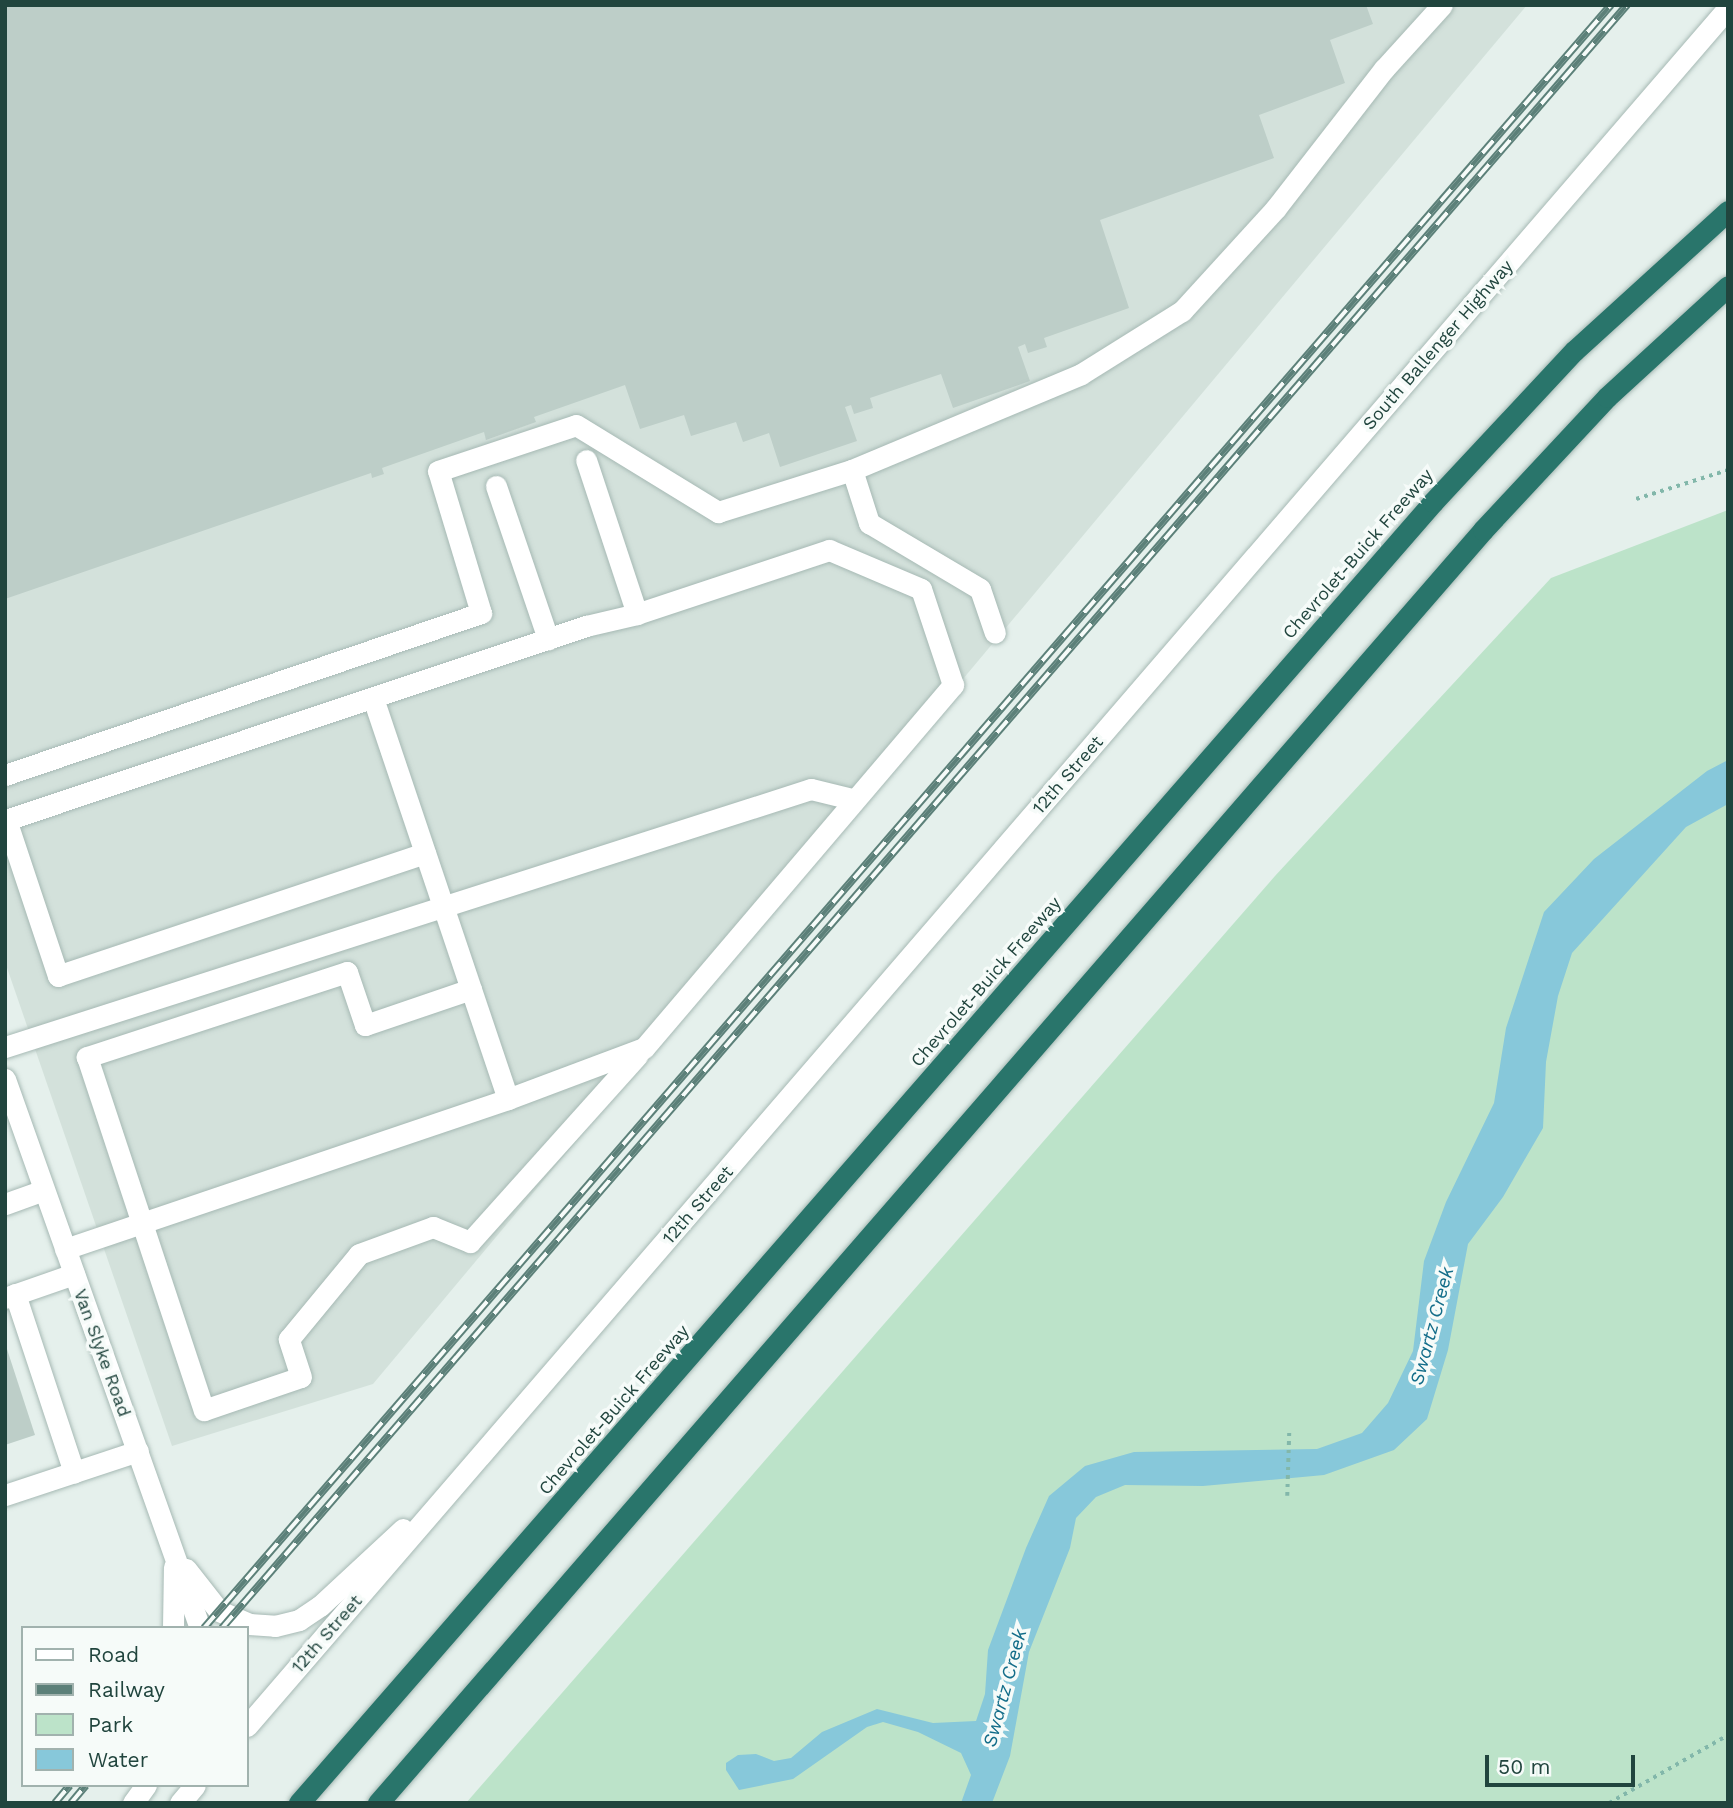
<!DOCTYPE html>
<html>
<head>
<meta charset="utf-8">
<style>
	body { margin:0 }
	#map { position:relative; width:1733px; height:1808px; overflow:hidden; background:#e5f0ec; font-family:"Work Sans",sans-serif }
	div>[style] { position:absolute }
	.built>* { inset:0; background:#d3e1db }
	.green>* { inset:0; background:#bce3c9 }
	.water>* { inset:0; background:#87c8da }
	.building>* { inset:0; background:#bdcec8 }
	.path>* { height:3.5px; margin-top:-1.75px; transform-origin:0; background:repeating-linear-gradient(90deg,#82b7aa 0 3.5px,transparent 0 8.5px) }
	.roads { filter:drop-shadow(0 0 2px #a6b9b4) drop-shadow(0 0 2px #a6b9b4) }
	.minor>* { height:21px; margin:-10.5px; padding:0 10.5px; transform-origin:10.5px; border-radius:10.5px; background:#fff }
	.highway>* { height:21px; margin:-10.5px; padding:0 10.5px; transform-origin:10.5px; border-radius:10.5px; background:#29756b }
	.rail>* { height:8px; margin-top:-4px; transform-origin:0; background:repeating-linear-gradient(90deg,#f6fbf9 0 16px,#5c8079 0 32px); box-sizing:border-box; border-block:2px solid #5c8079 }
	span { translate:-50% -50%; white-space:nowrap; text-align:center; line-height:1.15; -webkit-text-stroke:7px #f6fbf9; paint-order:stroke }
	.street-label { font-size:18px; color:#21453e }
	.water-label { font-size:19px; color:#136d89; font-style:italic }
	.frame { position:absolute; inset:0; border:7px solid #21453e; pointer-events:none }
	.legend { position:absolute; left:21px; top:1626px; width:228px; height:161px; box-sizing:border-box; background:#f6fbf9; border:2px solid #a1b2ae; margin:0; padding:9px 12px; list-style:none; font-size:21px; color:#21453e }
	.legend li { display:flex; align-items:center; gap:14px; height:35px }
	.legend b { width:35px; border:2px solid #a1b2ae }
	.scale { position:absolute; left:1485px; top:1755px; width:150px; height:32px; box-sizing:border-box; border:4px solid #21453e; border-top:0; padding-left:9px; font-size:21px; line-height:24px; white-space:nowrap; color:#21453e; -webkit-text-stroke:5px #f6fbf9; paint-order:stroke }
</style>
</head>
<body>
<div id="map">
	<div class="built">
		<div style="clip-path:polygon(5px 5px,1527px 5px,373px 1384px,172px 1446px,5px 962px)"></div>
	</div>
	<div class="green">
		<div style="clip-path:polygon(1728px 510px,1728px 1803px,466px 1803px,1275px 876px,1551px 578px)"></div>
	</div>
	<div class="water">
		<div style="clip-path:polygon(1728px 760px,1728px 804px,1686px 827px,1572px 953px,1558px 996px,1546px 1062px,1543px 1128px,1503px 1197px,1468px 1244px,1448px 1350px,1427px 1419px,1394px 1450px,1324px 1475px,1203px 1486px,1125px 1485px,1096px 1497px,1076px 1518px,1070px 1548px,1029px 1652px,1010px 1756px,992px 1803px,961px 1803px,971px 1775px,961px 1753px,918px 1732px,883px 1722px,867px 1727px,793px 1779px,739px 1790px,726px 1770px,726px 1763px,738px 1755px,756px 1754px,774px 1761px,791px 1758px,822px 1732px,877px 1709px,933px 1723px,976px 1721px,985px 1694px,988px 1650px,1026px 1548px,1049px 1496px,1085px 1466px,1134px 1452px,1317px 1449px,1362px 1433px,1388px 1403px,1413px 1351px,1424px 1261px,1446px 1202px,1494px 1103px,1506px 1028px,1544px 912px,1594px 859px,1707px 771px)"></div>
	</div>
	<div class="building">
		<div style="clip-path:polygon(5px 5px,1366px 5px,1373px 24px,1330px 40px,1345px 83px,1259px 115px,1274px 158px,1100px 220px,1129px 308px,1044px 338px,1047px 347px,1028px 353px,1025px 344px,1018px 347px,1030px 381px,953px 408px,941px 374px,870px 398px,873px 408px,854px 414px,851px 405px,845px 407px,857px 441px,780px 467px,769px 433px,743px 442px,736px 422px,691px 436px,684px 415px,640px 429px,625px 385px,534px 417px,536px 422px,486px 440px,484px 432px,382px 468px,384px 474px,372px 478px,371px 473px,5px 599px)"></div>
		<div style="clip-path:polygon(5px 1343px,35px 1435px,5px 1445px)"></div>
	</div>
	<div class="path">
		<div style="left:1636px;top:499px;width:96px;rotate:-17.5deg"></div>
		<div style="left:1287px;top:1496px;width:65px;rotate:-88.2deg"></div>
		<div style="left:1609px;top:1803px;width:137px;rotate:-29.7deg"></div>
	</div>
	<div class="roads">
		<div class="minor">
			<div style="left:852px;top:470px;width:56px;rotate:72.2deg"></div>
			<div style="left:869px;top:523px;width:129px;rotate:30.7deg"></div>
			<div style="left:980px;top:589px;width:46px;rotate:71.2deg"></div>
			<div style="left:496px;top:486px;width:162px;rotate:71.2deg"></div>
			<div style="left:373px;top:698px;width:423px;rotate:71.4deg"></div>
			<div style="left:5px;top:775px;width:503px;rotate:-18.8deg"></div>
			<div style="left:481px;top:613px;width:148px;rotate:-106.8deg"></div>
			<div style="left:438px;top:471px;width:145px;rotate:-18.4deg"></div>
			<div style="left:576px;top:425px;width:167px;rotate:31.5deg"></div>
			<div style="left:718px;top:512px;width:140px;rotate:-17.4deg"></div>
			<div style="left:852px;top:470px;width:248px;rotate:-22.7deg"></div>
			<div style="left:1081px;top:374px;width:119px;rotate:-32deg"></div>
			<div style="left:1182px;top:311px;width:139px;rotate:-47.6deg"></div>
			<div style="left:1276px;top:208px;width:176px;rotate:-52.2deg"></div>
			<div style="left:1384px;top:69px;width:86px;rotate:-47.8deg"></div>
			<div style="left:425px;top:853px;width:387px;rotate:161.5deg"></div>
			<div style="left:58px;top:976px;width:164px;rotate:-108.4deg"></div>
			<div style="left:6px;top:820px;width:612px;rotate:-18.49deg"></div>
			<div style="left:586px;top:626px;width:52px;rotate:-13.2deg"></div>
			<div style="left:471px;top:989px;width:112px;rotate:161.2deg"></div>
			<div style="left:365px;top:1025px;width:56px;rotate:-108.8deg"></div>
			<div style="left:347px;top:972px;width:274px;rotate:161.9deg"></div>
			<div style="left:87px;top:1057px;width:372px;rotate:71.7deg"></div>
			<div style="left:204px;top:1410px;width:102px;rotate:-18.8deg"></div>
			<div style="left:301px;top:1377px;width:40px;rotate:-108deg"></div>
			<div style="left:289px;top:1339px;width:110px;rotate:-50.5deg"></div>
			<div style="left:359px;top:1254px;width:79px;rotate:-20deg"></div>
			<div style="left:433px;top:1227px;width:40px;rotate:22deg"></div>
			<div style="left:470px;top:1242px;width:251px;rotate:-48.1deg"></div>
			<div style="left:5px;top:1047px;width:846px;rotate:-17.75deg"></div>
			<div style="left:811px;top:789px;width:42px;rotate:13.7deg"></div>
			<div style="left:5px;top:1079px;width:583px;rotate:70.45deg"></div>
			<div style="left:5px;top:1204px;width:41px;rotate:-19.7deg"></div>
			<div style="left:65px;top:1249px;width:468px;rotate:-18.7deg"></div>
			<div style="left:508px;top:1099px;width:145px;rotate:-20.6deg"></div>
			<div style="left:644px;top:1048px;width:477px;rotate:-49.6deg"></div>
			<div style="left:953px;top:685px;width:101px;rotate:-108.4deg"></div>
			<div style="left:921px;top:589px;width:100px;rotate:-157deg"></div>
			<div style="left:829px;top:550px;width:202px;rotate:161.6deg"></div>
			<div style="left:637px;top:614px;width:162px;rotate:-108.3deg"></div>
			<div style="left:15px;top:1294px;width:188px;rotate:71.7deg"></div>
			<div style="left:5px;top:1298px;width:73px;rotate:-19.2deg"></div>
			<div style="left:5px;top:1495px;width:140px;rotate:-18.3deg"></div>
			<div style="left:186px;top:1569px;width:53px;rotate:51.8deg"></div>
			<div style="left:219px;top:1611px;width:33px;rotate:23deg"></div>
			<div style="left:249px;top:1624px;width:26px;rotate:4deg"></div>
			<div style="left:275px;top:1626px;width:25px;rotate:-14deg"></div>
			<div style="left:299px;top:1620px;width:25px;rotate:-34deg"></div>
			<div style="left:320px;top:1606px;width:113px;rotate:-42.9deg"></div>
			<div style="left:173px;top:1628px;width:61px;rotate:-89.1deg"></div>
			<div style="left:247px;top:1726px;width:2268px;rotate:-49.24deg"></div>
			<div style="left:133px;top:1803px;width:22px;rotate:-54deg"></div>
			<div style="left:180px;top:1803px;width:23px;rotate:-50deg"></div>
		</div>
		<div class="highway">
			<div style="left:299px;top:1803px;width:1726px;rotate:-48.92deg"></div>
			<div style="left:1433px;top:502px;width:207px;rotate:-47deg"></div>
			<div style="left:1574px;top:351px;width:208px;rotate:-42.3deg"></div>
			<div style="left:378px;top:1803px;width:1686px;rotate:-49.04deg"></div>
			<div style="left:1483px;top:530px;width:182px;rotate:-47deg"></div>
			<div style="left:1607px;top:397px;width:164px;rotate:-42.5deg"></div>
		</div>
	</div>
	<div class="rail">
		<div style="left:204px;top:1628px;width:2148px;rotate:-49.08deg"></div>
		<div style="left:222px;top:1628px;width:2147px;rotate:-49.12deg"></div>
		<div style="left:55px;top:1803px;width:23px;rotate:-50deg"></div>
		<div style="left:71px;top:1803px;width:23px;rotate:-50deg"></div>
	</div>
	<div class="street-label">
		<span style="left:1438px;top:345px;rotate:-49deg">South Ballenger Highway</span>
		<span style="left:1358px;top:554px;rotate:-49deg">Chevrolet-Buick Freeway</span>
		<span style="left:1068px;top:775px;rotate:-49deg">12th Street</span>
		<span style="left:986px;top:982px;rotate:-49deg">Chevrolet-Buick Freeway</span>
		<span style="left:698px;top:1205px;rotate:-49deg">12th Street</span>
		<span style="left:102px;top:1353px;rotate:70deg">Van Slyke Road</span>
		<span style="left:614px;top:1410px;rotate:-49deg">Chevrolet-Buick Freeway</span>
		<span style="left:327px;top:1634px;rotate:-49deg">12th Street</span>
	</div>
	<div class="water-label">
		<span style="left:1432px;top:1326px;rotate:-75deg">Swartz Creek</span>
		<span style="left:1005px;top:1688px;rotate:-75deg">Swartz Creek</span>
	</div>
	<div class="frame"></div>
	<ul class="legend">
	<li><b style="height:9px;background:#fff"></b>Road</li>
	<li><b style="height:9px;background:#5c8079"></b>Railway</li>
	<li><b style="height:19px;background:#bce3c9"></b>Park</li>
	<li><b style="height:19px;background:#87c8da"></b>Water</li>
	</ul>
	<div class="scale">50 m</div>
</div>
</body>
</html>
